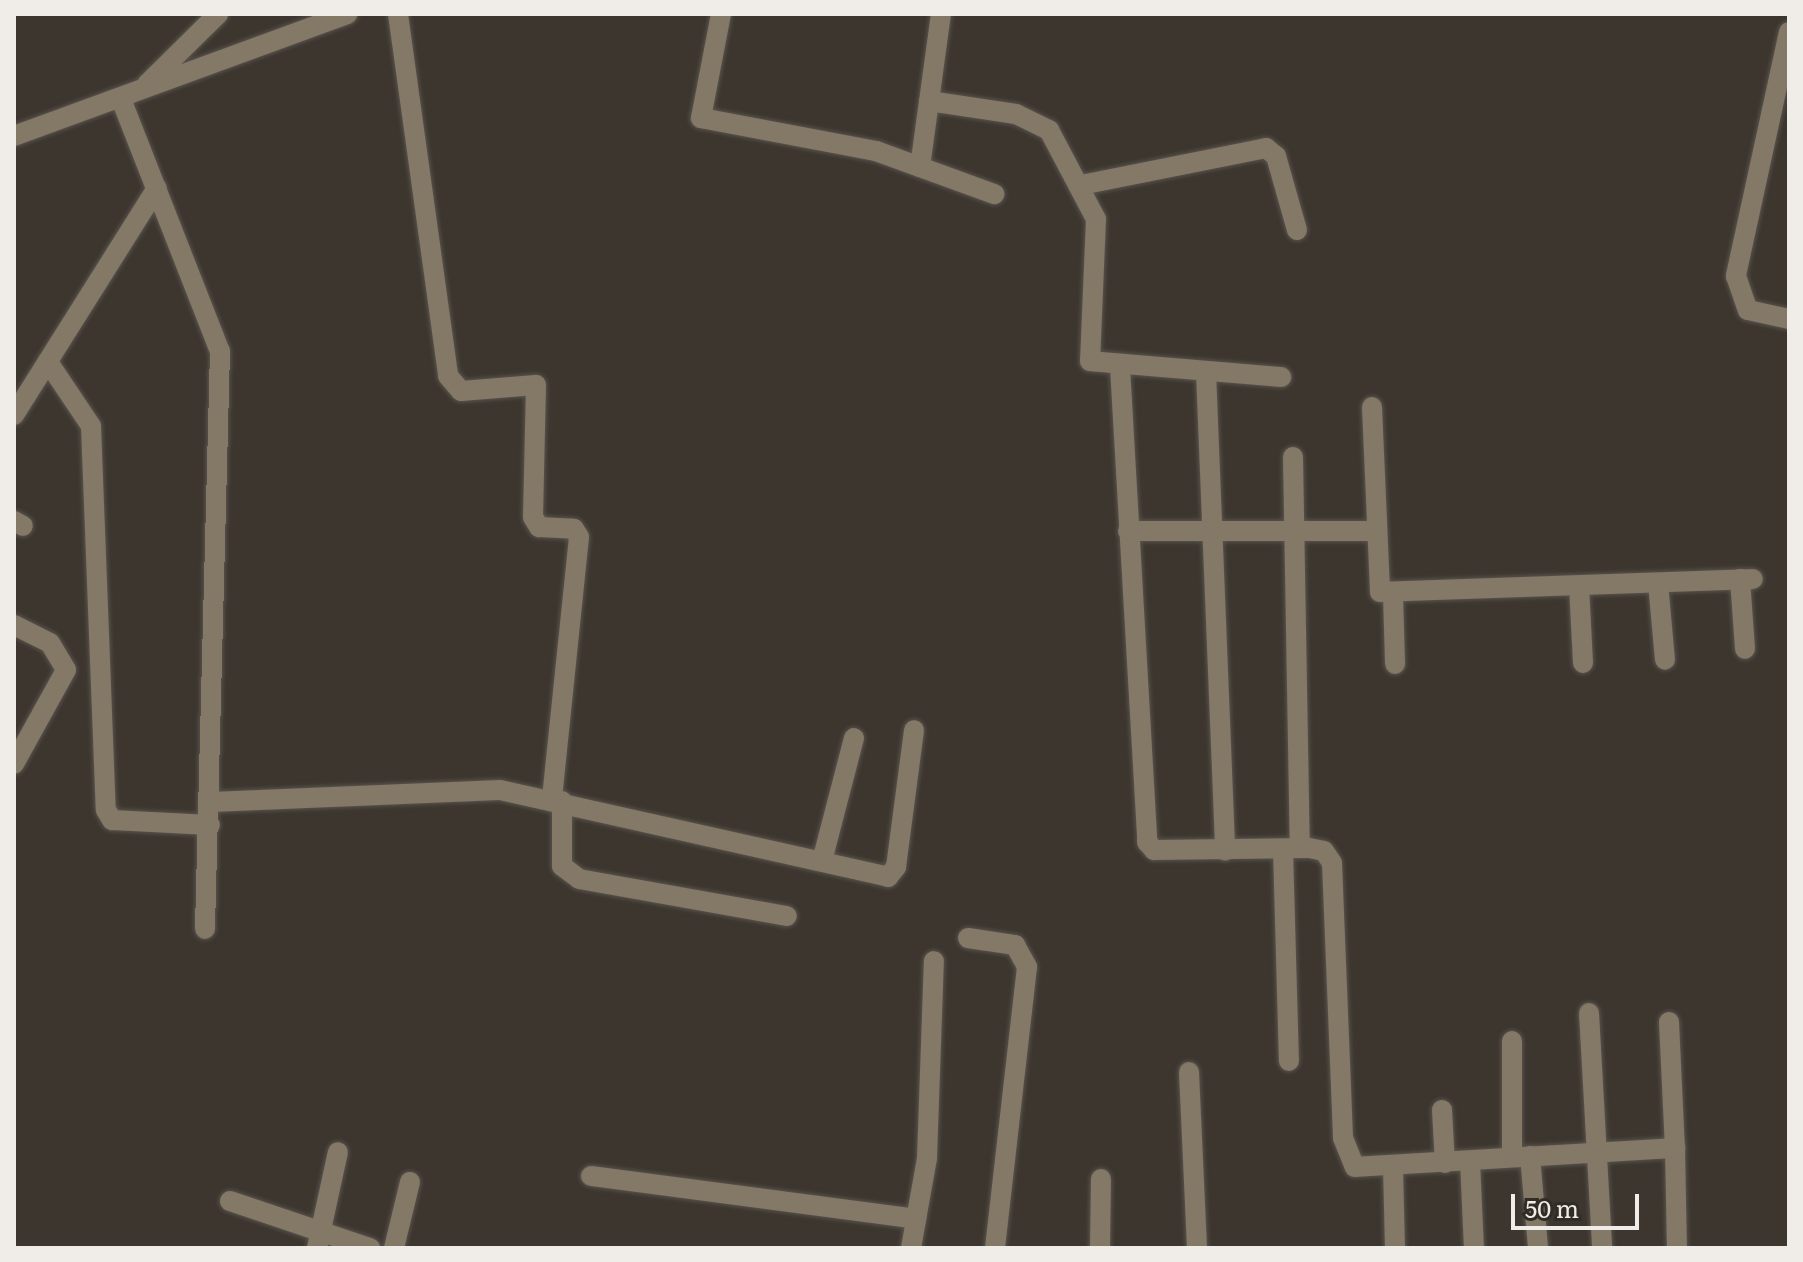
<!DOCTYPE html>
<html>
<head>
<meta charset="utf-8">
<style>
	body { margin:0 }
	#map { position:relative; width:1803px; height:1262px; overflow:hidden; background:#3c362f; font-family:Literata,serif }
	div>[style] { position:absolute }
	.roads { filter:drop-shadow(0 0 2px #59534d) drop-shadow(0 0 2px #59534d) }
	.minor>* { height:20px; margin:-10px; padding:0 10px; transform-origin:10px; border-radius:10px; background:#847866 }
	span { translate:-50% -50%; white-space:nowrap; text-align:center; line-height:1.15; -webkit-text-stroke:7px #312c25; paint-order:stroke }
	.frame { position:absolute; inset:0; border:16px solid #f0ede8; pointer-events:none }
	.scale { position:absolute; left:1511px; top:1194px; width:128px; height:36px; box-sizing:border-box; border:4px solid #f0ede8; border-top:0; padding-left:10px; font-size:24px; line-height:28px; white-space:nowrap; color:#f0ede8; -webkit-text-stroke:6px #312c25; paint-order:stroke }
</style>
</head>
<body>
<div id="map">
	<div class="roads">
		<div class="minor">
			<div style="left:398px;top:14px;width:365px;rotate:82.1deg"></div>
			<div style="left:448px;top:376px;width:20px;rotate:49deg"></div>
			<div style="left:461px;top:391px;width:75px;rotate:-4.6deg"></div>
			<div style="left:536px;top:385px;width:132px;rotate:91.3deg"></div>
			<div style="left:533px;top:517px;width:12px;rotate:59deg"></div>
			<div style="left:539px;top:527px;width:35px;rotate:3deg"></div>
			<div style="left:574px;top:529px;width:9px;rotate:58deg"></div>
			<div style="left:579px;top:537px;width:263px;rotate:95.9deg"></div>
			<div style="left:721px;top:14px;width:106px;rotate:100.9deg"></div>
			<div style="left:701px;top:118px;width:178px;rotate:10.7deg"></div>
			<div style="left:876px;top:151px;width:126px;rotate:20deg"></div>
			<div style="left:1789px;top:32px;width:250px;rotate:102.3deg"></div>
			<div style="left:1736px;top:276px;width:36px;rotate:71deg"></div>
			<div style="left:1748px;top:310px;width:42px;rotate:12.4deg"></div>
			<div style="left:147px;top:84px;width:100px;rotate:-44.6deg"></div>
			<div style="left:121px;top:99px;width:271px;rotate:68.6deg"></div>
			<div style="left:220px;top:351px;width:578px;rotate:91.49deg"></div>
			<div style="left:929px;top:101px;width:88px;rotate:8.5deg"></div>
			<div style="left:1016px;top:114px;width:37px;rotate:26deg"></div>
			<div style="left:1049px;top:130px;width:101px;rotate:62.2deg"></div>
			<div style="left:1096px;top:219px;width:142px;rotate:92.4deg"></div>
			<div style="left:1090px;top:361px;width:192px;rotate:4.8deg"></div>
			<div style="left:14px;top:136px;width:355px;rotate:-20.1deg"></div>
			<div style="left:920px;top:167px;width:154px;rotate:-82.2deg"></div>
			<div style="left:1081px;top:185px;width:189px;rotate:-11.3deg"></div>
			<div style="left:1266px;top:148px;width:13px;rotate:39deg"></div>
			<div style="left:1276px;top:156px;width:77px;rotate:74.2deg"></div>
			<div style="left:48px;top:362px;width:77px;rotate:56.1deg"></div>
			<div style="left:91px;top:426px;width:384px;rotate:87.8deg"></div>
			<div style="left:106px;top:810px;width:12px;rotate:59deg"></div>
			<div style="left:112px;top:820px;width:98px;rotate:2.9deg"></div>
			<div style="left:1120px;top:367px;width:476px;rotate:86.7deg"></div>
			<div style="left:1147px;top:842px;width:11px;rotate:49deg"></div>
			<div style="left:1154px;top:850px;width:155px;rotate:-0.7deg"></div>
			<div style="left:1309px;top:848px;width:15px;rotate:11deg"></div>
			<div style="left:1324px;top:851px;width:14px;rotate:56deg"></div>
			<div style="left:1332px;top:863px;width:275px;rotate:87.7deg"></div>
			<div style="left:1343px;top:1138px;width:31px;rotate:68deg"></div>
			<div style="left:1355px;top:1167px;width:321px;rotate:-3.4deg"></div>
			<div style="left:1675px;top:1148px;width:100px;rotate:88.9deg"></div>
			<div style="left:1206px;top:372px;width:479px;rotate:87.7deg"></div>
			<div style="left:1372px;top:407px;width:185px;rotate:87.5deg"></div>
			<div style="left:1380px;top:592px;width:373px;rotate:-2deg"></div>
			<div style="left:14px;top:415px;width:268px;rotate:-57.8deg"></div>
			<div style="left:1293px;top:457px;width:391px;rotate:89deg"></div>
			<div style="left:14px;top:521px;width:10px;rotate:29deg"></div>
			<div style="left:1128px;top:531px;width:247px"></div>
			<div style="left:1740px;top:579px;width:70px;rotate:85.9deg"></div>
			<div style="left:1658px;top:583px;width:77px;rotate:84.8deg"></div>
			<div style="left:1579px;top:586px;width:77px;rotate:87deg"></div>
			<div style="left:1393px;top:595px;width:69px;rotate:88.3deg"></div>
			<div style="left:14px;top:625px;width:40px;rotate:26.6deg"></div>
			<div style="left:50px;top:643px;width:31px;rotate:59deg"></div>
			<div style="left:66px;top:670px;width:107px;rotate:119deg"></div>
			<div style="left:562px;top:801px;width:65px;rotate:90deg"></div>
			<div style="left:562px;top:866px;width:21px;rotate:37deg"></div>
			<div style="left:579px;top:879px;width:211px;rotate:10.1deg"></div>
			<div style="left:211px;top:802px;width:289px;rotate:-2.4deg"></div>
			<div style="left:500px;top:790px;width:398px;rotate:12.6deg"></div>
			<div style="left:888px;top:877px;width:13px;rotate:-51deg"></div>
			<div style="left:896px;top:867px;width:138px;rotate:-82.5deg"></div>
			<div style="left:1283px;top:849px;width:212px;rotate:88.4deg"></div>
			<div style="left:822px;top:861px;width:127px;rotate:-75.4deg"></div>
			<div style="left:968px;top:938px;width:48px;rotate:8.5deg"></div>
			<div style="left:1015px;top:945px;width:25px;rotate:61deg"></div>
			<div style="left:1027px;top:967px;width:283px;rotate:96.5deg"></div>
			<div style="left:1589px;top:1013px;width:235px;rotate:86.8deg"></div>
			<div style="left:1669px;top:1022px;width:126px;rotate:87.3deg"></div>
			<div style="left:1189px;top:1072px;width:176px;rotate:87.4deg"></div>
			<div style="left:1442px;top:1110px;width:53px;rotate:86.8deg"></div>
			<div style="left:1530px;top:1156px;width:92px;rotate:85deg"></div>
			<div style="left:1512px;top:1157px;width:116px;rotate:-90deg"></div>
			<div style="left:1470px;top:1161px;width:87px;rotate:87.4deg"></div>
			<div style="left:1393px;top:1167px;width:81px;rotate:88.6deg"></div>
			<div style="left:591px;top:1176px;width:328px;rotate:7.5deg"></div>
			<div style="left:230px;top:1201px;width:148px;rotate:18.6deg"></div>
			<div style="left:317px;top:1248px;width:98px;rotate:-77.7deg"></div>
			<div style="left:394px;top:1248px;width:68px;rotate:-76.4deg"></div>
			<div style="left:911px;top:1248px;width:91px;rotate:-79.9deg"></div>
			<div style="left:927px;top:1158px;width:197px;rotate:-88deg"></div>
			<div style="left:1100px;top:1248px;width:69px;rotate:-89.2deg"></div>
		</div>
	</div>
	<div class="frame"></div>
	<div class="scale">50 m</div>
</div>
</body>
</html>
